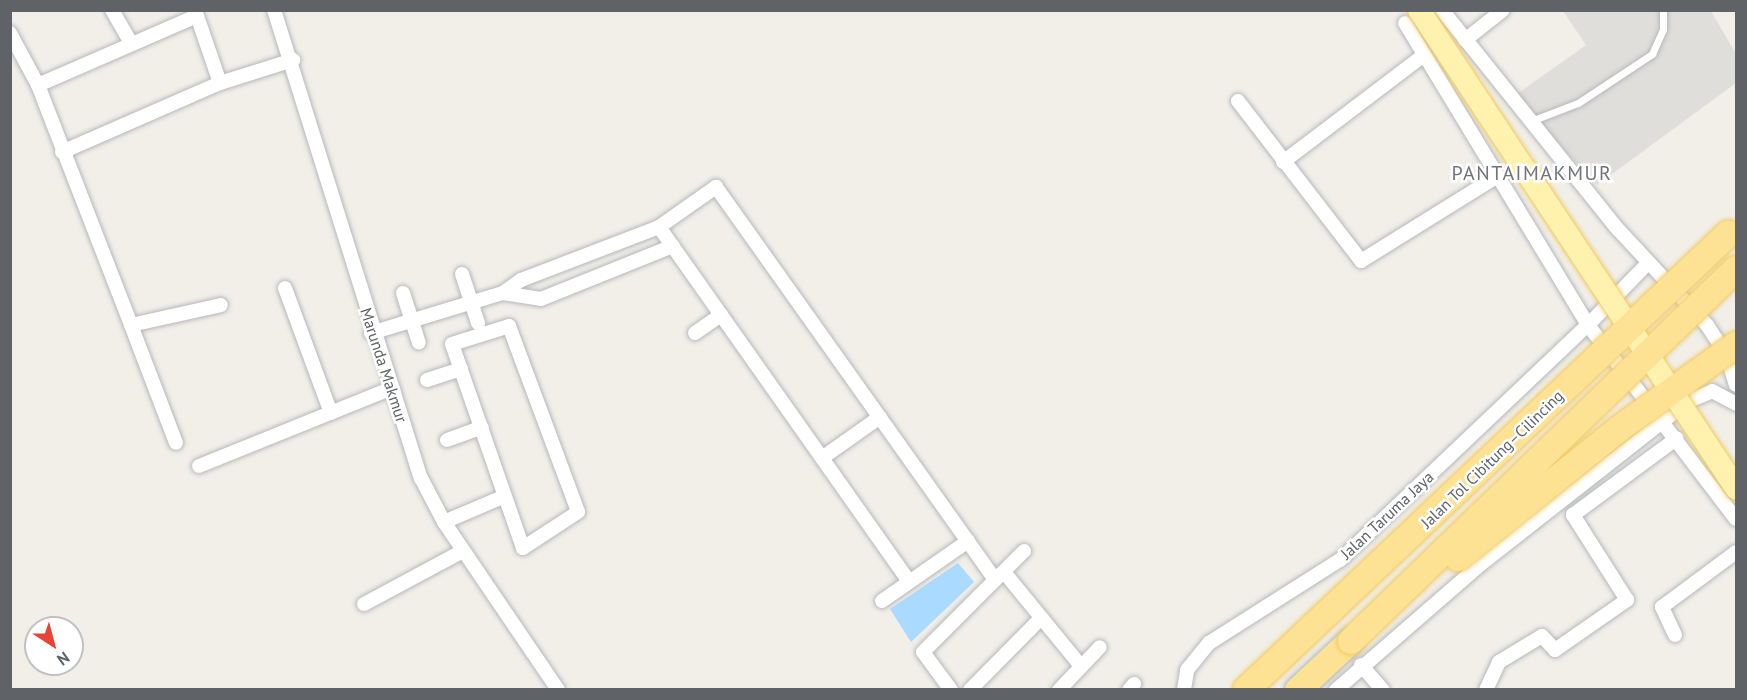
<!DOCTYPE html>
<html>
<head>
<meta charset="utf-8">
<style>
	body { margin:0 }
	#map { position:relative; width:1747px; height:700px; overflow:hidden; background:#f1efe8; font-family:"PT Sans",sans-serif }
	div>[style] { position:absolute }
	.industrial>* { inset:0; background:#e0deda }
	.water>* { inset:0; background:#aadaff }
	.roads { filter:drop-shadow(0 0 2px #b5b8bc) drop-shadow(0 0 2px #b5b8bc) }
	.service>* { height:7px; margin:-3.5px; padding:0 3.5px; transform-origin:3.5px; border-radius:3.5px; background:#fff }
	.minor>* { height:14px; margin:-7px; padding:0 7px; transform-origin:7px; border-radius:7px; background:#fff }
	.motorway>* { height:26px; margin:-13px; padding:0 13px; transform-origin:13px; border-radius:13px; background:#fde293 }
	.bridges { filter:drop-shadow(0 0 2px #f2c960) drop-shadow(0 0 2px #f2c960) }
	.primary-bridge>* { height:22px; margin:-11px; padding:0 11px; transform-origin:11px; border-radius:11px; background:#fff2af }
	.motorway-bridge>* { height:26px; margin:-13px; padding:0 13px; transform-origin:13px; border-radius:13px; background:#fde293 }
	span { translate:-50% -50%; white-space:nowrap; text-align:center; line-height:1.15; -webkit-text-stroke:5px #fff; paint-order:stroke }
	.street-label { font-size:16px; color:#5f6368 }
	.quarter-label { font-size:20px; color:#70757a; letter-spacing:1.5px }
	.frame { position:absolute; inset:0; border:12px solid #5f6368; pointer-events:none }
	.north { position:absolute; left:24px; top:616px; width:60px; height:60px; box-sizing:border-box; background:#fff; border:2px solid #bfc1c3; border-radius:50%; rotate:144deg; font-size:16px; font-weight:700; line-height:24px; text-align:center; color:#5f6368 }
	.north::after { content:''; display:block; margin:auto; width:21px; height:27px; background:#ea4335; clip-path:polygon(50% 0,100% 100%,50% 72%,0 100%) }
</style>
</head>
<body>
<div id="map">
	<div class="industrial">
		<div style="clip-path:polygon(1563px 11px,1711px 11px,1736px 54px,1736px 83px,1597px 185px,1514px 96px,1586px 45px)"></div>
	</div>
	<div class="water">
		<div style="clip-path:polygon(958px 563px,974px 582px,911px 642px,890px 609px)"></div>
	</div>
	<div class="roads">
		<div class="service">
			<div style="left:1531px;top:121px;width:50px;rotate:-21deg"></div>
			<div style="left:1578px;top:103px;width:89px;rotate:-33.5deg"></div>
			<div style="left:1652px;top:54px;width:27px;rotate:-66deg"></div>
			<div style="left:1663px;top:29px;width:19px;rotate:-90deg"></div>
		</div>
		<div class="minor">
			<div style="left:112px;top:10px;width:39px;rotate:60deg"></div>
			<div style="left:195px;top:10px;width:77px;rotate:71.1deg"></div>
			<div style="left:274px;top:10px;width:491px;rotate:72.6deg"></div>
			<div style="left:421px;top:478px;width:50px;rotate:62.4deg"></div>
			<div style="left:444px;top:522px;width:203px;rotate:55.8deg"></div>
			<div style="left:1442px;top:10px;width:277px;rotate:51.3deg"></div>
			<div style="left:1615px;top:226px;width:135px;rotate:47.1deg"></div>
			<div style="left:1707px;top:325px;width:37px;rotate:57deg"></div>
			<div style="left:1727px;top:356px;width:30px;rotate:73deg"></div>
			<div style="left:10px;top:33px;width:59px;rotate:61.7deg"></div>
			<div style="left:38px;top:85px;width:257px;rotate:68.8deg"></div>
			<div style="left:131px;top:325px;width:92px;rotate:-12.5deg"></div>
			<div style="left:1465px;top:40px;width:48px;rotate:-38.3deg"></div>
			<div style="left:38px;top:85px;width:173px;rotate:-23.5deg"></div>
			<div style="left:1238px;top:101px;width:202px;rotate:52.4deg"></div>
			<div style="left:1361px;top:261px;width:159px;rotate:-31.9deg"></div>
			<div style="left:62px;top:152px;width:172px;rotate:-23.6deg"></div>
			<div style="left:220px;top:83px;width:77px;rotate:-17.5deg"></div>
			<div style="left:1283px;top:162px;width:177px;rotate:-37.2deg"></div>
			<div style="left:659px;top:227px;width:434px;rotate:54.8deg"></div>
			<div style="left:1648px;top:263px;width:86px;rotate:134.1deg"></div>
			<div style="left:1588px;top:325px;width:244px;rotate:52.7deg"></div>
			<div style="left:462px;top:274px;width:52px;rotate:71.9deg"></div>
			<div style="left:285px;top:288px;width:133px;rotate:69.8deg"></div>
			<div style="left:403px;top:293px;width:52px;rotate:72.3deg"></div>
			<div style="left:503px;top:293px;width:38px;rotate:9deg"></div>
			<div style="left:541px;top:299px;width:142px;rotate:-21.9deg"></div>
			<div style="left:131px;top:325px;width:126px;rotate:69.1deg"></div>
			<div style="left:509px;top:326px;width:198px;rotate:69.6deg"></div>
			<div style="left:578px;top:512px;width:66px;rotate:146.8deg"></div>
			<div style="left:523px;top:548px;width:216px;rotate:-109.2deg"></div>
			<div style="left:452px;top:344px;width:60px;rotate:-17.5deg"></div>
			<div style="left:371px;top:333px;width:138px;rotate:-16.9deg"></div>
			<div style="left:503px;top:293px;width:22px;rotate:-36deg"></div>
			<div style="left:521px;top:280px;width:148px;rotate:-21deg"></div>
			<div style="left:659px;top:227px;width:70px;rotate:-35.1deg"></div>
			<div style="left:716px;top:187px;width:482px;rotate:54.6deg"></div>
			<div style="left:695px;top:333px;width:32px;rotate:-35deg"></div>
			<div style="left:427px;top:380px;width:36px;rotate:-18deg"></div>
			<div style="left:447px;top:440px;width:37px;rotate:-20deg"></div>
			<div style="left:822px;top:458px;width:71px;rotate:-35.3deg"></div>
			<div style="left:199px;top:466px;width:208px;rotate:-22deg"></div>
			<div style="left:444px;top:522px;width:66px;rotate:-23.1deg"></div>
			<div style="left:1004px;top:572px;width:122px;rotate:50.7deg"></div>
			<div style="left:882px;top:601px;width:105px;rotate:-34.9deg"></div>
			<div style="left:364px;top:604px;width:112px;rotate:-28.2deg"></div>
			<div style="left:1675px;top:635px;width:31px;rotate:-115deg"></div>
			<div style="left:1662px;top:607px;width:92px;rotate:-36.6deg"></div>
			<div style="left:1361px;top:665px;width:33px;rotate:49deg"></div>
			<div style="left:951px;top:690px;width:47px;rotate:-126.4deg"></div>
			<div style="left:923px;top:652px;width:143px;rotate:-45deg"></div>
			<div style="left:970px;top:690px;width:101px;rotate:-45.4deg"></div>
			<div style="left:1059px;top:690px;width:59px;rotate:-46.4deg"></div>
			<div style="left:1129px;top:690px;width:8px;rotate:-50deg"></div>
			<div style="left:1184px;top:690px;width:20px;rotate:-81deg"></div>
			<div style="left:1187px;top:670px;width:35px;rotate:-51deg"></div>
			<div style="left:1209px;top:643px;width:155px;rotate:-32.4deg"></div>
			<div style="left:1340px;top:560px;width:342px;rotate:-43.5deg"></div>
			<div style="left:1588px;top:325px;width:353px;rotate:-121.2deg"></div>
			<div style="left:1336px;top:690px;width:192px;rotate:-41deg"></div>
			<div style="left:1481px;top:564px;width:264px;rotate:-38.1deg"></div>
			<div style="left:1689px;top:401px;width:25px;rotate:-23deg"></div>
			<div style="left:1712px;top:391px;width:27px;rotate:28deg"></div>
			<div style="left:1486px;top:690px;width:31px;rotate:-65deg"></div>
			<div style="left:1499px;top:662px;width:50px;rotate:-31.2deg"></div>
			<div style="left:1542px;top:636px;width:19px;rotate:47deg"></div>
			<div style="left:1555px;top:650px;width:88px;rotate:-34.8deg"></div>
			<div style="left:1627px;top:600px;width:101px;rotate:-122.4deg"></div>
			<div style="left:1573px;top:515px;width:129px;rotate:-36.5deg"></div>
		</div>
		<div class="motorway">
			<div style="left:1298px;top:690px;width:72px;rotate:-42.8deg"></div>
		</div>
	</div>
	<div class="bridges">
		<div class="primary-bridge">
			<div style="left:1419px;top:10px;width:574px;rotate:56.45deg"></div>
		</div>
		<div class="motorway-bridge">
			<div style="left:1458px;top:558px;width:208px;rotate:-38.7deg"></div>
			<div style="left:1620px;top:428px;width:143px;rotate:-35.6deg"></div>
			<div style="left:1351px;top:641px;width:535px;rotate:-44.02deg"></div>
			<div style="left:1246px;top:690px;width:664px;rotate:-43.41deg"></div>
		</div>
	</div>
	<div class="street-label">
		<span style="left:384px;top:365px;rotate:72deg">Marunda Makmur</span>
		<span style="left:1492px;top:459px;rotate:-44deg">Jalan Tol Cibitung–Cilincing</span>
		<span style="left:1387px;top:515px;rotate:-43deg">Jalan Taruma Jaya</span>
	</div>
	<div class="quarter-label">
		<span style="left:1532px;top:173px">PANTAIMAKMUR</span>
	</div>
	<div class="frame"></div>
	<div class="north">N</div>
</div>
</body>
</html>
